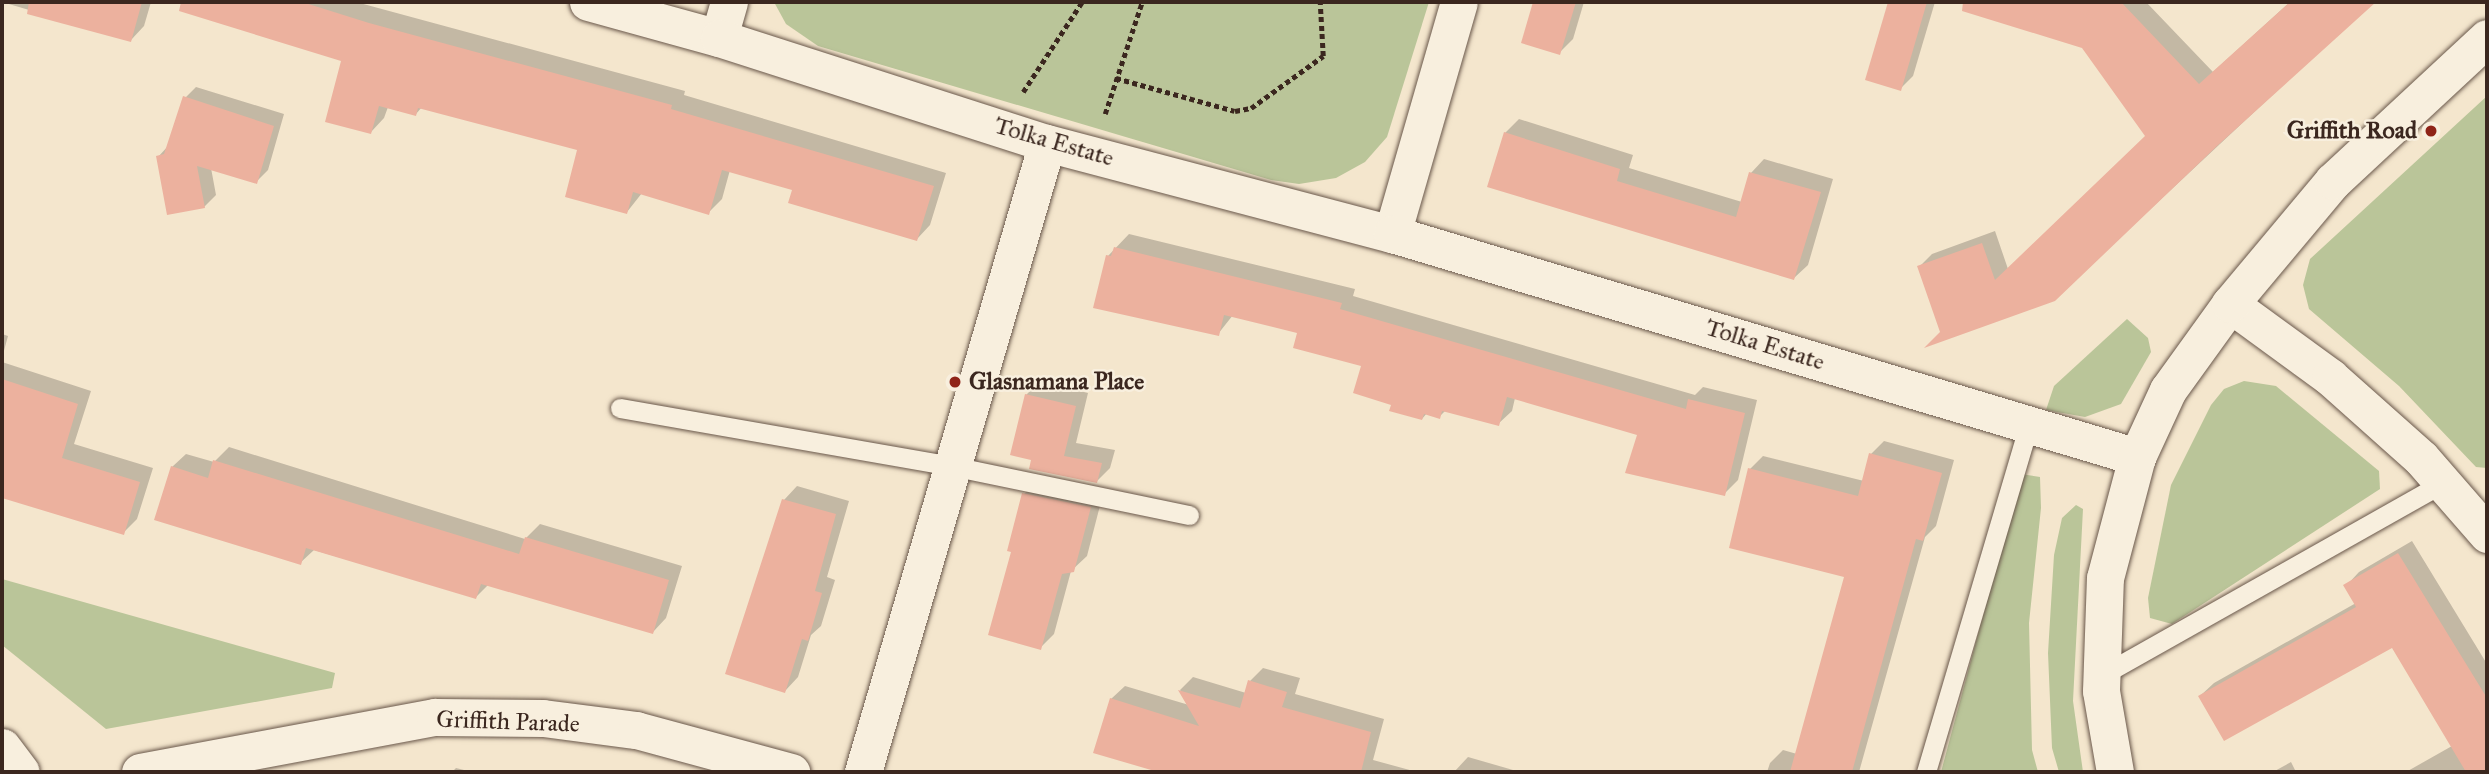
<!DOCTYPE html>
<html>
<head>
<meta charset="utf-8">
<style>
	body { margin:0 }
	#map { position:relative; width:2489px; height:774px; overflow:hidden; background:#f4e6cd; font-family:"IM FELL Great Primer",serif }
	div>[style] { position:absolute }
	.green>* { inset:0; background:#bac599 }
	.shadow>* { inset:0; background:#0003 }
	.building>* { inset:0; background:#ecb19e }
	.path>* { height:4.5px; margin-top:-2.25px; transform-origin:0; background:repeating-linear-gradient(90deg,#3b271f 0 5px,transparent 0 8.5px) }
	.roads { filter:drop-shadow(0 0 2px #69574a) drop-shadow(0 0 2px #69574a) }
	.lane>* { height:19px; margin:-9.5px; padding:0 9.5px; transform-origin:9.5px; border-radius:9.5px; background:#f8efde }
	.street>* { height:37px; margin:-18.5px; padding:0 18.5px; transform-origin:18.5px; border-radius:18.5px; background:#f8efde }
	.dots>* { width:19px; height:19px; translate:-50% -50%; box-sizing:border-box; border:4px solid #f8efde; border-radius:50% }
	span { translate:-50% -50%; white-space:nowrap; text-align:center; line-height:1.15; -webkit-text-stroke:5px #f8efde; paint-order:stroke }
	.poi-label { font-size:24px; color:#3b271f; font-weight:700 }
	.right { translate:-100% -50%; text-align:right }
	.left { translate:0 -50%; text-align:left }
	.street-label { font-size:24px; color:#3b271f }
	.frame { position:absolute; inset:0; border:4px solid #3b271f; pointer-events:none }
</style>
</head>
<body>
<div id="map">
	<div class="green">
		<div style="clip-path:polygon(774px 2px,1429px 2px,1387px 137px,1365px 162px,1336px 178px,1299px 184px,1271px 180px,818px 46px,786px 24px)"></div>
		<div style="clip-path:polygon(2487px 96px,2487px 468px,2476px 467px,2399px 386px,2309px 309px,2303px 285px,2310px 259px)"></div>
		<div style="clip-path:polygon(2127px 319px,2148px 338px,2151px 352px,2121px 404px,2085px 417px,2046px 410px,2054px 386px)"></div>
		<div style="clip-path:polygon(2244px 381px,2276px 386px,2379px 471px,2380px 489px,2172px 624px,2150px 618px,2148px 598px,2171px 485px,2211px 405px,2224px 389px)"></div>
		<div style="clip-path:polygon(2021px 474px,2040px 477px,2041px 508px,2029px 623px,2032px 750px,2038px 772px,1941px 772px)"></div>
		<div style="clip-path:polygon(2076px 505px,2083px 509px,2073px 701px,2083px 772px,2059px 772px,2052px 748px,2048px 653px,2054px 555px,2062px 518px)"></div>
		<div style="clip-path:polygon(2px 579px,335px 673px,332px 688px,106px 729px,2px 645px)"></div>
	</div>
	<div class="shadow">
		<div style="clip-path:polygon(2px 2px,151px 2px,144px 26px,131px 40px)"></div>
		<div style="clip-path:polygon(214px 2px,356px 2px,685px 91px,684px 95px,946px 173px,930px 225px,917px 239px,794px 189px,730px 170px,722px 199px,708px 213px,642px 193px,627px 212px,579px 149px,422px 107px,416px 114px,388px 107px,384px 118px,371px 132px,343px 60px,209px 18px)"></div>
		<div style="clip-path:polygon(1535px 2px,1584px 2px,1573px 39px,1559px 53px,1523px 42px)"></div>
		<div style="clip-path:polygon(1890px 2px,1935px 2px,1913px 76px,1900px 89px,1867px 79px)"></div>
		<div style="clip-path:polygon(2016px 2px,2146px 2px,2213px 72px,2290px 2px,2372px 2px,2054px 299px,1942px 332px,1919px 267px,1932px 254px,1995px 231px,2008px 269px,2147px 136px,2084px 46px,2027px 5px)"></div>
		<div style="clip-path:polygon(196px 87px,284px 114px,268px 170px,256px 182px,211px 168px,216px 195px,204px 207px,158px 157px,169px 145px,184px 99px)"></div>
		<div style="clip-path:polygon(1519px 119px,1633px 155px,1629px 168px,1742px 202px,1751px 173px,1764px 159px,1833px 179px,1808px 265px,1794px 278px,1505px 133px)"></div>
		<div style="clip-path:polygon(1129px 234px,1355px 289px,1353px 296px,1695px 395px,1703px 387px,1757px 400px,1738px 480px,1724px 494px,1639px 434px,1515px 398px,1512px 411px,1498px 424px,1446px 410px,1439px 417px,1427px 413px,1422px 419px,1393px 404px,1364px 365px,1299px 331px,1233px 315px,1218px 334px,1108px 256px)"></div>
		<div style="clip-path:polygon(2px 334px,8px 336px,2px 358px)"></div>
		<div style="clip-path:polygon(2px 362px,91px 391px,74px 444px,153px 468px,137px 519px,123px 533px,2px 495px)"></div>
		<div style="clip-path:polygon(1040px 381px,1088px 393px,1076px 443px,1115px 450px,1110px 468px,1096px 482px,1033px 458px,1026px 395px)"></div>
		<div style="clip-path:polygon(1884px 441px,1954px 460px,1936px 526px,1925px 537px,1859px 772px,1767px 772px,1770px 763px,1783px 750px,1797px 754px,1846px 576px,1750px 469px,1763px 456px,1864px 481px,1871px 454px)"></div>
		<div style="clip-path:polygon(229px 447px,525px 539px,540px 524px,682px 566px,666px 618px,653px 632px,489px 584px,476px 597px,314px 550px,300px 563px,172px 467px,186px 454px,214px 462px)"></div>
		<div style="clip-path:polygon(1038px 480px,1103px 494px,1087px 556px,1071px 571px,1054px 634px,1040px 648px,1013px 550px,1024px 494px)"></div>
		<div style="clip-path:polygon(797px 486px,849px 501px,827px 577px,835px 580px,821px 626px,811px 635px,798px 677px,785px 691px,784px 500px)"></div>
		<div style="clip-path:polygon(2412px 541px,2487px 664px,2487px 772px,2406px 772px,2452px 746px,2393px 645px,2200px 696px,2214px 683px,2356px 603px,2346px 586px,2359px 572px)"></div>
		<div style="clip-path:polygon(1263px 668px,1300px 678px,1295px 694px,1384px 719px,1373px 760px,1417px 772px,1166px 772px,1096px 751px,1111px 699px,1125px 686px,1189px 705px,1180px 690px,1193px 677px,1246px 693px,1250px 681px)"></div>
		<div style="clip-path:polygon(1468px 757px,1520px 772px,1454px 772px)"></div>
		<div style="clip-path:polygon(2291px 762px,2296px 772px,2273px 772px)"></div>
		<div style="clip-path:polygon(456px 768px,472px 772px,452px 772px)"></div>
	</div>
	<div class="building">
		<div style="clip-path:polygon(29px 2px,142px 2px,131px 42px,27px 14px)"></div>
		<div style="clip-path:polygon(181px 2px,302px 2px,369px 23px,672px 105px,671px 109px,934px 186px,917px 241px,788px 203px,792px 190px,722px 170px,709px 215px,633px 192px,627px 214px,565px 197px,577px 150px,418px 108px,416px 116px,379px 106px,371px 134px,325px 122px,341px 61px,179px 11px)"></div>
		<div style="clip-path:polygon(1533px 2px,1576px 2px,1560px 55px,1521px 43px)"></div>
		<div style="clip-path:polygon(1888px 2px,1927px 2px,1901px 91px,1865px 80px)"></div>
		<div style="clip-path:polygon(1963px 2px,2121px 2px,2199px 84px,2290px 2px,2376px 2px,2217px 146px,2055px 301px,1924px 348px,1940px 332px,1917px 266px,1982px 243px,1995px 280px,2145px 136px,2082px 48px,1962px 11px)"></div>
		<div style="clip-path:polygon(183px 96px,274px 126px,257px 184px,197px 166px,205px 208px,167px 215px,156px 156px,164px 154px)"></div>
		<div style="clip-path:polygon(1504px 132px,1620px 169px,1617px 181px,1736px 217px,1749px 172px,1821px 192px,1794px 280px,1487px 187px)"></div>
		<div style="clip-path:polygon(1114px 247px,1342px 303px,1340px 309px,1686px 409px,1688px 399px,1745px 413px,1725px 496px,1625px 473px,1637px 435px,1507px 397px,1499px 426px,1442px 411px,1440px 419px,1424px 414px,1422px 420px,1389px 411px,1391px 405px,1353px 393px,1361px 366px,1293px 348px,1297px 333px,1224px 315px,1219px 336px,1093px 308px,1106px 255px,1111px 256px)"></div>
		<div style="clip-path:polygon(2px 379px,78px 404px,62px 458px,140px 482px,124px 535px,2px 498px)"></div>
		<div style="clip-path:polygon(1025px 394px,1076px 406px,1064px 456px,1102px 463px,1097px 483px,1029px 469px,1031px 460px,1010px 455px)"></div>
		<div style="clip-path:polygon(1869px 453px,1942px 473px,1923px 541px,1916px 539px,1852px 772px,1790px 772px,1844px 577px,1729px 548px,1748px 468px,1858px 496px)"></div>
		<div style="clip-path:polygon(213px 460px,519px 554px,525px 537px,669px 580px,653px 634px,481px 584px,476px 599px,306px 548px,301px 565px,154px 520px,171px 466px,208px 478px)"></div>
		<div style="clip-path:polygon(1022px 493px,1091px 507px,1074px 572px,1062px 574px,1041px 650px,988px 635px,1011px 552px,1007px 551px)"></div>
		<div style="clip-path:polygon(782px 499px,836px 514px,815px 591px,822px 593px,808px 641px,802px 639px,785px 693px,725px 674px)"></div>
		<div style="clip-path:polygon(2398px 553px,2487px 698px,2487px 772px,2466px 772px,2392px 648px,2224px 741px,2198px 696px,2356px 607px,2343px 585px)"></div>
		<div style="clip-path:polygon(1248px 680px,1287px 692px,1282px 707px,1371px 732px,1361px 772px,1158px 772px,1093px 753px,1110px 698px,1199px 726px,1178px 690px,1240px 708px)"></div>
	</div>
	<div class="path">
		<div style="left:1116px;top:78px;width:123px;rotate:15.5deg"></div>
		<div style="left:1235px;top:111px;width:16px;rotate:-11deg"></div>
		<div style="left:1251px;top:108px;width:89px;rotate:-35.8deg"></div>
		<div style="left:1323px;top:56px;width:54px;rotate:-93.2deg"></div>
		<div style="left:1023px;top:92px;width:108px;rotate:-56.8deg"></div>
		<div style="left:1105px;top:114px;width:118px;rotate:-71.7deg"></div>
	</div>
	<div class="roads">
		<div class="lane">
			<div style="left:620px;top:408px;width:337px;rotate:9.9deg"></div>
			<div style="left:952px;top:466px;width:242px;rotate:11.7deg"></div>
			<div style="left:2102px;top:675px;width:391px;rotate:-29.4deg"></div>
			<div style="left:1926px;top:772px;width:362px;rotate:-73.5deg"></div>
		</div>
		<div class="street">
			<div style="left:588px;top:2px;width:136px;rotate:15.4deg"></div>
			<div style="left:729px;top:2px;width:37px;rotate:106deg"></div>
			<div style="left:719px;top:38px;width:344px;rotate:17.8deg"></div>
			<div style="left:1047px;top:143px;width:357px;rotate:14.8deg"></div>
			<div style="left:1392px;top:234px;width:241px;rotate:-73.9deg"></div>
			<div style="left:1392px;top:234px;width:778px;rotate:16.66deg"></div>
			<div style="left:2230px;top:304px;width:124px;rotate:36.1deg"></div>
			<div style="left:2330px;top:377px;width:122px;rotate:41.7deg"></div>
			<div style="left:2421px;top:458px;width:101px;rotate:49deg"></div>
			<div style="left:2px;top:747px;width:31px;rotate:53deg"></div>
			<div style="left:140px;top:772px;width:300px;rotate:-10.6deg"></div>
			<div style="left:435px;top:717px;width:108px;rotate:0.5deg"></div>
			<div style="left:543px;top:718px;width:94px;rotate:7.4deg"></div>
			<div style="left:636px;top:730px;width:161px;rotate:15.2deg"></div>
			<div style="left:863px;top:772px;width:655px;rotate:-73.69deg"></div>
			<div style="left:2115px;top:772px;width:82px;rotate:-99.8deg"></div>
			<div style="left:2101px;top:691px;width:113px;rotate:-88deg"></div>
			<div style="left:2105px;top:578px;width:125px;rotate:-75.2deg"></div>
			<div style="left:2137px;top:457px;width:74px;rotate:-65.2deg"></div>
			<div style="left:2168px;top:390px;width:106px;rotate:-54.2deg"></div>
			<div style="left:2230px;top:304px;width:160px;rotate:-50.1deg"></div>
			<div style="left:2333px;top:181px;width:210px;rotate:-42.9deg"></div>
		</div>
	</div>
	<div class="dots">
		<div style="left:2431px;top:131px;background:#8f2418"></div>
		<div style="left:955px;top:382px;background:#8f2418"></div>
	</div>
	<div class="poi-label">
		<span class="right" style="left:2417px;top:131px">Griffith Road</span>
		<span class="left" style="left:969px;top:382px">Glasnamana Place</span>
	</div>
	<div class="street-label">
		<span style="left:1054px;top:142px;rotate:16deg">Tolka Estate</span>
		<span style="left:1765px;top:345px;rotate:17deg">Tolka Estate</span>
		<span style="left:508px;top:722px;rotate:2deg">Griffith Parade</span>
	</div>
	<div class="frame"></div>
</div>
</body>
</html>
